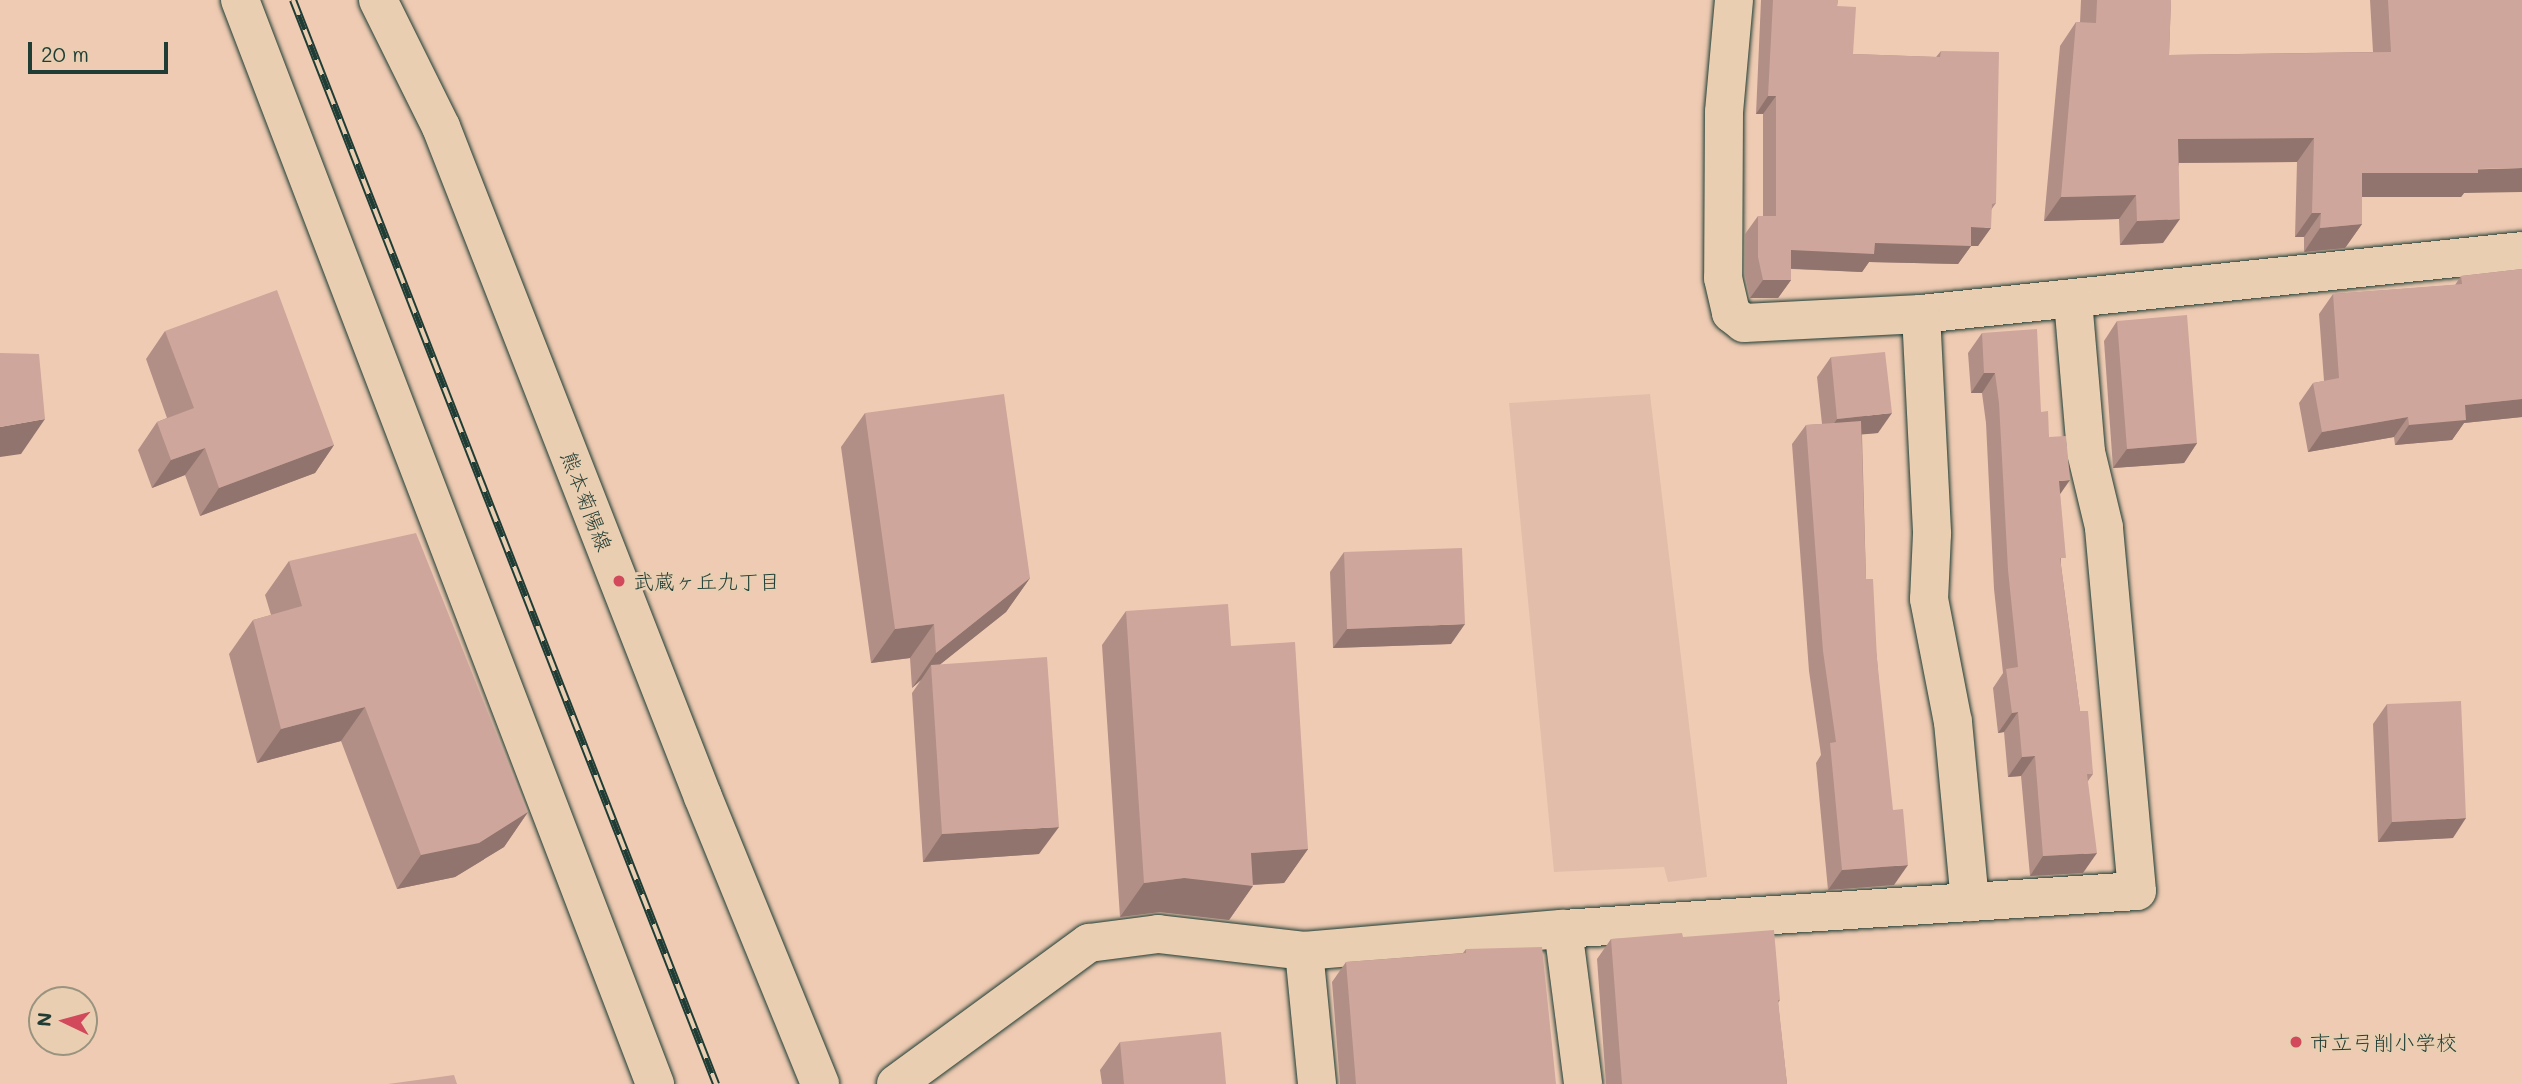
<!DOCTYPE html>
<html>
<head>
<meta charset="utf-8">
<style>
	body { margin:0 }
	#map { position:relative; width:2522px; height:1084px; overflow:hidden; background:#f0cbb3; font-family:Mali,"Klee One",sans-serif }
	div>[style] { position:absolute }
	.built>* { inset:0; background:#e2bdaa }
	.roads { filter:drop-shadow(0 0 2px #1f3d34) drop-shadow(0 0 2px #1f3d34) }
	.street>* { height:38px; margin:-19px; padding:0 19px; transform-origin:19px; border-radius:19px; background:#eaceb1 }
	.secondary>* { height:38px; margin:-19px; padding:0 19px; transform-origin:19px; border-radius:19px; background:#eaceb1 }
	.rail>* { height:8px; margin-top:-4px; transform-origin:0; background:repeating-linear-gradient(90deg,#eaceb1 0 16px,#1f3d34 0 32px); box-sizing:border-box; border-block:2px solid #1f3d34 }
	.wall>* { inset:0; background:#b18f86 }
	.shaded-wall>* { inset:0; background:#90746d }
	.building>* { inset:0; background:#cea69c }
	.dots>* { width:19px; height:19px; translate:-50% -50%; box-sizing:border-box; border:4px solid #eaceb1; border-radius:50% }
	span { translate:-50% -50%; white-space:nowrap; text-align:center; line-height:1.15; -webkit-text-stroke:6px #eaceb1; paint-order:stroke }
	.street-label { font-size:21px; color:#1f3d34 }
	.poi-label { font-size:21px; color:#1f3d34 }
	.left { translate:0 -50%; text-align:left }
	.north { position:absolute; left:28px; top:986px; width:70px; height:70px; box-sizing:border-box; background:#eaceb1; border:2px solid #99947f; border-radius:50%; rotate:275deg; font-size:19px; font-weight:700; line-height:28px; text-align:center; color:#1f3d34 }
	.north::after { content:''; display:block; margin:auto; width:24px; height:32px; background:#d1495b; clip-path:polygon(50% 0,100% 100%,50% 72%,0 100%) }
	.scale { position:absolute; left:28px; top:42px; width:140px; height:32px; box-sizing:border-box; border:4px solid #1f3d34; border-top:0; padding-left:9px; font-size:21px; line-height:24px; white-space:nowrap; color:#1f3d34; -webkit-text-stroke:5px #eaceb1; paint-order:stroke }
</style>
</head>
<body>
<div id="map">
	<div class="built">
		<div style="clip-path:polygon(1650px 394px,1707px 877px,1668px 882px,1664px 867px,1554px 872px,1509px 403px)"></div>
	</div>
	<div class="roads">
		<div class="street">
			<div style="left:240px;top:0;width:1161px;rotate:69.05deg"></div>
			<div style="left:1734px;top:0;width:112px;rotate:95.1deg"></div>
			<div style="left:1724px;top:112px;width:166px;rotate:90.3deg"></div>
			<div style="left:1723px;top:278px;width:36px;rotate:77deg"></div>
			<div style="left:1731px;top:313px;width:16px;rotate:38deg"></div>
			<div style="left:1744px;top:323px;width:177px;rotate:-2.9deg"></div>
			<div style="left:1921px;top:314px;width:604px;rotate:-5.98deg"></div>
			<div style="left:1921px;top:314px;width:220px;rotate:87.1deg"></div>
			<div style="left:1932px;top:534px;width:65px;rotate:92.6deg"></div>
			<div style="left:1929px;top:599px;width:125px;rotate:79deg"></div>
			<div style="left:1953px;top:722px;width:181px;rotate:84.6deg"></div>
			<div style="left:1563px;top:929px;width:156px;rotate:82.6deg"></div>
			<div style="left:1304px;top:951px;width:134px;rotate:84.4deg"></div>
			<div style="left:896px;top:1084px;width:239px;rotate:-36.2deg"></div>
			<div style="left:1089px;top:943px;width:70px;rotate:-7.4deg"></div>
			<div style="left:1158px;top:934px;width:147px;rotate:6.6deg"></div>
			<div style="left:1304px;top:951px;width:260px;rotate:-4.9deg"></div>
			<div style="left:1563px;top:929px;width:575px;rotate:-3.79deg"></div>
			<div style="left:2137px;top:891px;width:365px;rotate:-95.2deg"></div>
			<div style="left:2104px;top:527px;width:77px;rotate:-103.5deg"></div>
			<div style="left:2086px;top:452px;width:153px;rotate:-94.9deg"></div>
		</div>
		<div class="secondary">
			<div style="left:378px;top:0;width:142px;rotate:63.6deg"></div>
			<div style="left:441px;top:127px;width:719px;rotate:68.64deg"></div>
			<div style="left:703px;top:797px;width:310px;rotate:67.8deg"></div>
		</div>
	</div>
	<div class="rail">
		<div style="left:293px;top:0;width:1164px;rotate:68.68deg"></div>
	</div>
	<div class="wall">
		<div style="clip-path:polygon(1761px 0,1838px 0,1837px 6px,1853px 54px,1936px 57px,1941px 51px,1996px 203px,1991px 210px,1978px 246px,1971px 246px,1958px 264px,1869px 262px,1862px 272px,1791px 269px,1791px 280px,1778px 298px,1750px 298px,1745px 276px,1745px 234px,1758px 216px,1763px 216px,1763px 114px,1756px 114px)"></div>
		<div style="clip-path:polygon(2081px 0,2171px 0,2169px 55px,2373px 52px,2370px 0,2522px 0,2464px 193px,2461px 197px,2362px 197px,2362px 224px,2345px 248px,2304px 252px,2304px 237px,2295px 237px,2297px 162px,2179px 163px,2163px 243px,2120px 245px,2119px 219px,2044px 221px,2060px 46px,2076px 22px,2080px 22px)"></div>
		<div style="clip-path:polygon(2522px 269px,2522px 417px,2464px 423px,2452px 440px,2395px 445px,2394px 437px,2308px 452px,2299px 403px,2313px 383px,2324px 381px,2319px 314px,2333px 294px,2455px 285px,2461px 276px)"></div>
		<div style="clip-path:polygon(2117px 321px,2197px 443px,2184px 463px,2113px 468px,2104px 341px)"></div>
		<div style="clip-path:polygon(165px 331px,334px 445px,315px 473px,200px 516px,185px 475px,152px 488px,138px 450px,157px 422px,167px 418px,146px 359px)"></div>
		<div style="clip-path:polygon(1982px 333px,2041px 412px,2049px 437px,2060px 493px,2061px 565px,2080px 711px,2093px 774px,2088px 781px,2083px 873px,2030px 876px,2021px 776px,2008px 777px,2004px 732px,1998px 733px,1993px 688px,2003px 673px,1994px 589px,1986px 423px,1982px 393px,1971px 393px,1968px 353px)"></div>
		<div style="clip-path:polygon(1831px 357px,1878px 433px,1862px 434px,1866px 579px,1877px 659px,1894px 885px,1828px 890px,1816px 763px,1821px 755px,1809px 671px,1792px 444px,1806px 425px,1822px 424px,1817px 377px)"></div>
		<div style="clip-path:polygon(865px 413px,1030px 578px,1006px 612px,940px 664px,1039px 854px,923px 862px,912px 693px,921px 680px,912px 688px,910px 658px,871px 663px,841px 447px)"></div>
		<div style="clip-path:polygon(1344px 552px,1451px 644px,1333px 648px,1330px 572px)"></div>
		<div style="clip-path:polygon(289px 561px,528px 812px,504px 847px,455px 877px,397px 889px,341px 741px,257px 763px,229px 654px,253px 620px,271px 615px,265px 595px)"></div>
		<div style="clip-path:polygon(1126px 611px,1231px 646px,1308px 849px,1284px 883px,1253px 885px,1229px 920px,1160px 912px,1120px 917px,1102px 645px)"></div>
		<div style="clip-path:polygon(2387px 704px,2453px 838px,2378px 842px,2373px 724px)"></div>
		<div style="clip-path:polygon(1683px 937px,1780px 1000px,1778px 1003px,1787px 1084px,1606px 1084px,1597px 959px,1611px 939px)"></div>
		<div style="clip-path:polygon(1466px 949px,1556px 1084px,1340px 1084px,1332px 982px,1346px 962px,1463px 953px)"></div>
		<div style="clip-path:polygon(1120px 1042px,1226px 1084px,1102px 1084px,1100px 1070px)"></div>
	</div>
	<div class="shaded-wall">
		<div style="clip-path:polygon(1768px 96px,1776px 96px,1763px 114px,1756px 114px)"></div>
		<div style="clip-path:polygon(2314px 138px,2297px 162px,2162px 163px,2178px 139px)"></div>
		<div style="clip-path:polygon(2522px 168px,2522px 192px,2464px 193px,2461px 197px,2346px 197px,2362px 173px)"></div>
		<div style="clip-path:polygon(2136px 195px,2119px 219px,2044px 221px,2061px 197px)"></div>
		<div style="clip-path:polygon(2312px 213px,2321px 213px,2304px 237px,2295px 237px)"></div>
		<div style="clip-path:polygon(2180px 219px,2163px 243px,2120px 245px,2137px 221px)"></div>
		<div style="clip-path:polygon(2362px 224px,2345px 248px,2304px 252px,2320px 228px)"></div>
		<div style="clip-path:polygon(1971px 227px,1991px 228px,1978px 246px,1971px 246px,1958px 264px,1869px 262px,1862px 272px,1778px 268px,1791px 250px,1875px 243px)"></div>
		<div style="clip-path:polygon(1763px 280px,1791px 280px,1778px 298px,1750px 298px)"></div>
		<div style="clip-path:polygon(1984px 373px,1995px 373px,1982px 393px,1971px 393px)"></div>
		<div style="clip-path:polygon(2522px 399px,2522px 417px,2464px 423px,2452px 440px,2395px 445px,2409px 425px,2465px 405px)"></div>
		<div style="clip-path:polygon(1892px 413px,1878px 433px,1824px 438px,1837px 419px)"></div>
		<div style="clip-path:polygon(2408px 417px,2394px 437px,2308px 452px,2322px 432px)"></div>
		<div style="clip-path:polygon(45px 419px,21px 454px,0 457px,0 427px)"></div>
		<div style="clip-path:polygon(2197px 443px,2184px 463px,2113px 468px,2127px 449px)"></div>
		<div style="clip-path:polygon(334px 445px,315px 473px,200px 516px,219px 488px)"></div>
		<div style="clip-path:polygon(205px 448px,185px 475px,152px 488px,171px 460px)"></div>
		<div style="clip-path:polygon(2070px 480px,2056px 500px,2059px 481px)"></div>
		<div style="clip-path:polygon(1030px 578px,1006px 612px,932px 671px,931px 665px,921px 680px,912px 688px,936px 653px)"></div>
		<div style="clip-path:polygon(934px 624px,910px 658px,871px 663px,895px 629px)"></div>
		<div style="clip-path:polygon(1465px 624px,1451px 644px,1333px 648px,1347px 629px)"></div>
		<div style="clip-path:polygon(365px 707px,341px 741px,257px 763px,281px 729px)"></div>
		<div style="clip-path:polygon(2018px 712px,2004px 732px,1998px 733px,2012px 713px)"></div>
		<div style="clip-path:polygon(2035px 756px,2021px 776px,2008px 777px,2022px 757px)"></div>
		<div style="clip-path:polygon(528px 812px,504px 847px,455px 877px,397px 889px,421px 855px)"></div>
		<div style="clip-path:polygon(2466px 818px,2453px 838px,2378px 842px,2392px 822px)"></div>
		<div style="clip-path:polygon(1059px 827px,1039px 854px,923px 862px,942px 834px)"></div>
		<div style="clip-path:polygon(1308px 849px,1284px 883px,1248px 885px,1253px 886px,1229px 920px,1160px 912px,1120px 917px,1144px 883px,1184px 878px,1251px 853px)"></div>
		<div style="clip-path:polygon(2097px 853px,2083px 873px,2030px 876px,2043px 856px)"></div>
		<div style="clip-path:polygon(1908px 865px,1894px 885px,1828px 890px,1842px 870px)"></div>
	</div>
	<div class="building">
		<div style="clip-path:polygon(1773px 0,1838px 0,1837px 6px,1856px 7px,1853px 54px,1940px 57px,1941px 51px,1999px 52px,1996px 203px,1992px 204px,1991px 228px,1971px 227px,1971px 246px,1875px 243px,1874px 254px,1791px 250px,1791px 280px,1763px 280px,1758px 257px,1758px 216px,1776px 216px,1776px 96px,1768px 96px)"></div>
		<div style="clip-path:polygon(2097px 0,2171px 0,2169px 55px,2391px 52px,2388px 0,2522px 0,2522px 168px,2478px 169px,2478px 173px,2362px 173px,2362px 224px,2320px 228px,2321px 213px,2312px 213px,2314px 138px,2178px 139px,2180px 219px,2137px 221px,2136px 195px,2061px 197px,2076px 22px,2096px 23px)"></div>
		<div style="clip-path:polygon(2522px 269px,2522px 399px,2465px 405px,2466px 420px,2409px 425px,2408px 417px,2322px 432px,2313px 383px,2339px 378px,2333px 294px,2462px 284px,2461px 276px)"></div>
		<div style="clip-path:polygon(277px 290px,334px 445px,219px 488px,205px 448px,171px 460px,157px 422px,194px 408px,165px 331px)"></div>
		<div style="clip-path:polygon(2187px 315px,2197px 443px,2127px 449px,2117px 321px)"></div>
		<div style="clip-path:polygon(2037px 329px,2041px 412px,2048px 411px,2049px 437px,2066px 436px,2070px 480px,2059px 481px,2066px 558px,2060px 558px,2080px 711px,2088px 711px,2093px 774px,2087px 774px,2097px 853px,2043px 856px,2035px 756px,2022px 757px,2018px 712px,2012px 713px,2006px 669px,2018px 667px,2008px 570px,1999px 403px,1995px 373px,1984px 373px,1982px 333px)"></div>
		<div style="clip-path:polygon(1885px 352px,1892px 413px,1837px 419px,1831px 357px)"></div>
		<div style="clip-path:polygon(0 353px,39px 354px,45px 419px,0 427px)"></div>
		<div style="clip-path:polygon(1004px 394px,1030px 578px,936px 653px,934px 624px,895px 629px,865px 413px)"></div>
		<div style="clip-path:polygon(1861px 421px,1866px 579px,1873px 579px,1877px 659px,1893px 810px,1903px 809px,1908px 865px,1842px 870px,1830px 743px,1836px 742px,1823px 651px,1806px 425px)"></div>
		<div style="clip-path:polygon(416px 533px,528px 812px,479px 843px,421px 855px,365px 707px,281px 729px,253px 620px,302px 606px,289px 561px)"></div>
		<div style="clip-path:polygon(1462px 548px,1465px 624px,1347px 629px,1344px 552px)"></div>
		<div style="clip-path:polygon(1228px 604px,1231px 646px,1295px 642px,1308px 849px,1251px 853px,1253px 886px,1184px 878px,1144px 883px,1126px 611px)"></div>
		<div style="clip-path:polygon(1047px 657px,1059px 827px,942px 834px,931px 665px)"></div>
		<div style="clip-path:polygon(2461px 701px,2466px 818px,2392px 822px,2387px 704px)"></div>
		<div style="clip-path:polygon(1774px 930px,1780px 1000px,1778px 1000px,1787px 1084px,1622px 1084px,1611px 939px,1682px 933px,1683px 937px)"></div>
		<div style="clip-path:polygon(1542px 947px,1556px 1084px,1356px 1084px,1346px 962px,1466px 953px,1466px 949px)"></div>
		<div style="clip-path:polygon(1221px 1032px,1226px 1084px,1124px 1084px,1120px 1042px)"></div>
		<div style="clip-path:polygon(454px 1075px,457px 1084px,388px 1084px)"></div>
	</div>
	<div class="dots">
		<div style="left:619px;top:581px;background:#d1495b"></div>
		<div style="left:2296px;top:1042px;background:#d1495b"></div>
	</div>
	<div class="street-label">
		<span style="left:587px;top:501px;rotate:69deg">熊本菊陽線</span>
	</div>
	<div class="poi-label">
		<span class="left" style="left:633px;top:581px">武蔵ヶ丘九丁目</span>
		<span class="left" style="left:2310px;top:1042px">市立弓削小学校</span>
	</div>
	<div class="north">N</div>
	<div class="scale">20 m</div>
</div>
</body>
</html>
